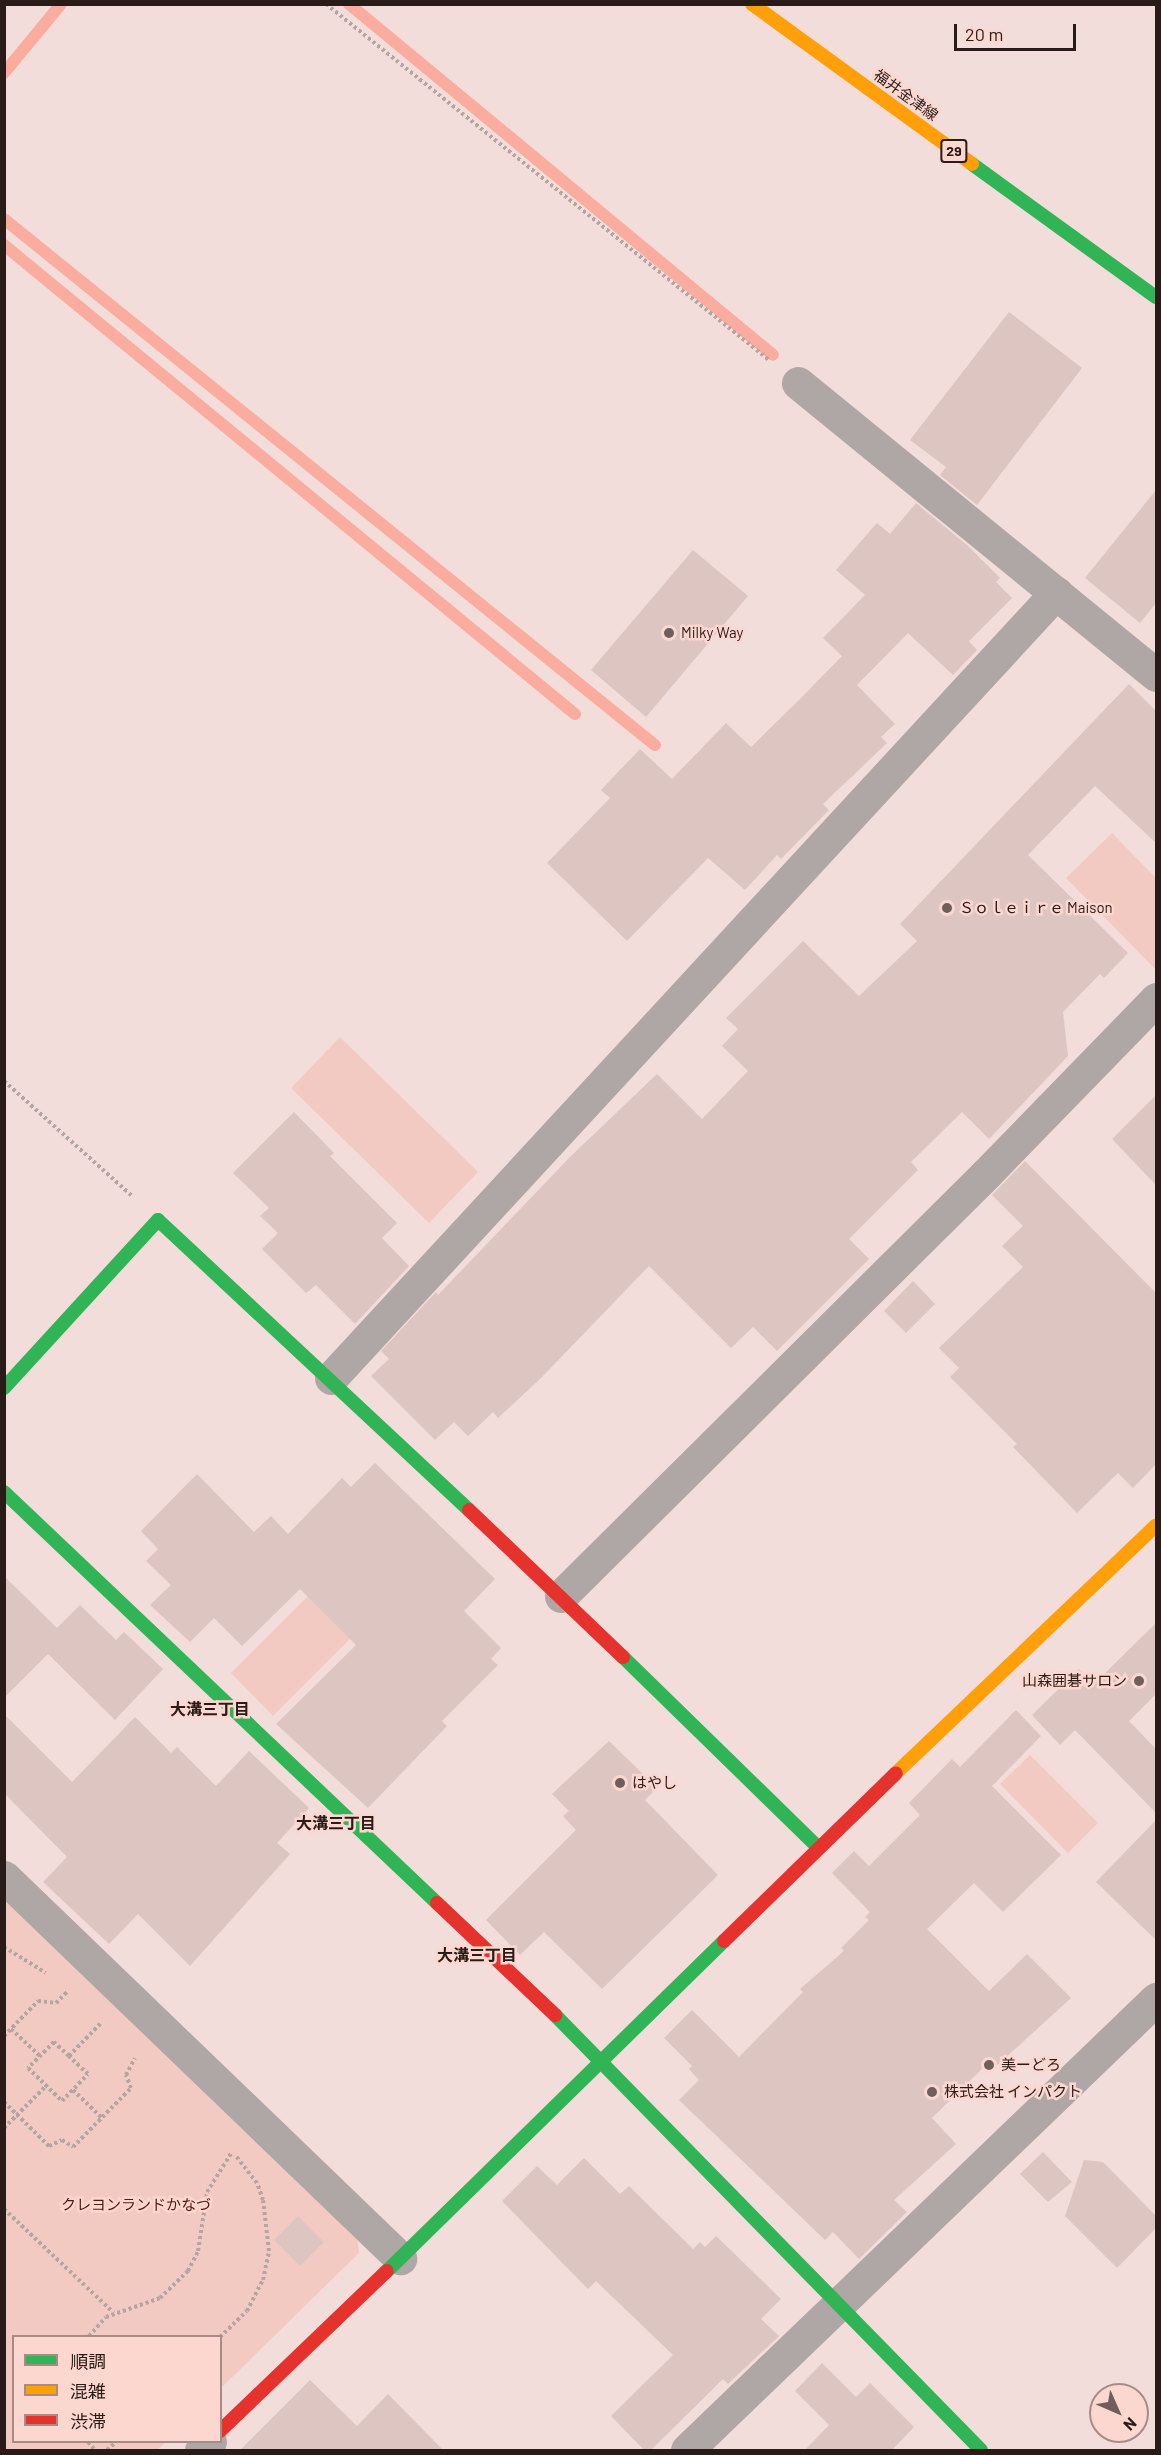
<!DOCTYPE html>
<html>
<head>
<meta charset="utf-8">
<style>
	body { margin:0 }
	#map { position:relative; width:1161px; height:2455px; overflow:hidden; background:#f2ddda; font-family:Barlow,"Noto Sans JP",sans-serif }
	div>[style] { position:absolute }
	.green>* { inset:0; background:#f3cac2 }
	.stream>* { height:12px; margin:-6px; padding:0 6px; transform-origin:6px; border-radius:6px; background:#faad9e }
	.building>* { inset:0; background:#ddc5c1 }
	.path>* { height:4px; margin-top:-2px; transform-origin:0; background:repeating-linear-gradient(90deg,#b1a6a4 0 3px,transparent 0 6px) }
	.street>* { height:33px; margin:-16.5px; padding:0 16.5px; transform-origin:16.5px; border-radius:16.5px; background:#afa7a5 }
	.fast>* { height:14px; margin:-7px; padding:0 7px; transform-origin:7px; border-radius:7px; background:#30b455 }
	.slow>* { height:14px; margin:-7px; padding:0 7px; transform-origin:7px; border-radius:7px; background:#ff9f0a }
	.jam>* { height:14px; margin:-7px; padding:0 7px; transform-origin:7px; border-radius:7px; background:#e5322d }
	.dots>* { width:16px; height:16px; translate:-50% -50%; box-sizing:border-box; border:3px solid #fcd7cf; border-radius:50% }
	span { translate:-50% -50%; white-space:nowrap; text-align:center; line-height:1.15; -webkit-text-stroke:5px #fcd7cf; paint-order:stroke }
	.shield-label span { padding:2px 4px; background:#fcd7cf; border:2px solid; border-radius:4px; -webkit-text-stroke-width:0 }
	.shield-label { font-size:14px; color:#281b18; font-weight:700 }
	.street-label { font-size:15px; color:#281b18 }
	.poi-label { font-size:15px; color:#281b18 }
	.left { translate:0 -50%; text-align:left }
	.right { translate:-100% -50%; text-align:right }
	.park-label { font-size:15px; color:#55180e }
	.neighbourhood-label { font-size:16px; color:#281b18; font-weight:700 }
	.frame { position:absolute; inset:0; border:6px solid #281b18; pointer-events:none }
	.legend { position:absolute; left:12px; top:2335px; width:210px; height:108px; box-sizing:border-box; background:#fcd7cf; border:2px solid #a78c86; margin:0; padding:8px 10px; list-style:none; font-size:18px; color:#281b18 }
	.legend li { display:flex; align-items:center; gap:12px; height:30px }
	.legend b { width:30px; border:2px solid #a78c86 }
	.north { position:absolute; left:1089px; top:2383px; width:60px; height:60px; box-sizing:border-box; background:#fcd7cf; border:2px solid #a78c86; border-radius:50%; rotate:135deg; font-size:16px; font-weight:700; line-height:24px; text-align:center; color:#281b18 }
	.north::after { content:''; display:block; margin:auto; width:21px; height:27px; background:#6f5f5c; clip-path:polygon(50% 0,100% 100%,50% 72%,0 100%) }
	.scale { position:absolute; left:954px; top:24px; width:122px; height:27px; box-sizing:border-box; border:3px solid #281b18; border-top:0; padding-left:8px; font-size:18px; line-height:21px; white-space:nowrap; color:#281b18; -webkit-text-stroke:4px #fcd7cf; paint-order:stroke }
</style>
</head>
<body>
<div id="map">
	<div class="green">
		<div style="clip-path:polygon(1112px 833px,1156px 878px,1156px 970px,1066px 878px)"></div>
		<div style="clip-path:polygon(340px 1037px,478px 1172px,429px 1223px,291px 1088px)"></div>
		<div style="clip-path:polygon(318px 1586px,360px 1629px,273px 1716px,231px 1673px)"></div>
		<div style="clip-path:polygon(1030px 1755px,1098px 1823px,1068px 1853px,1000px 1784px)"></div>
		<div style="clip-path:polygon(4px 1900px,357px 2233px,359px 2253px,221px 2388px,220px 2336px,14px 2336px,14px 2442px,166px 2442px,157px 2450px,5px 2450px)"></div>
	</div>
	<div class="stream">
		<div style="left:349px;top:4px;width:550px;rotate:39.62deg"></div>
		<div style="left:4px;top:73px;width:89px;rotate:-50.4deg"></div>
		<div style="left:4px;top:219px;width:837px;rotate:38.94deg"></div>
		<div style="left:4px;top:245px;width:739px;rotate:39.4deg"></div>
	</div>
	<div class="building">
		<div style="clip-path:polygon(1009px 312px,1082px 368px,977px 505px,940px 475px,946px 467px,910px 440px)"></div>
		<div style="clip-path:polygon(1156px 490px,1156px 603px,1140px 623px,1085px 578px)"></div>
		<div style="clip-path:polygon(916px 503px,968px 546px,1000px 578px,996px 582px,1012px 598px,969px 641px,977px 650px,953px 675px,908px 633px,857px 685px,895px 724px,881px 737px,887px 743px,823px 804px,829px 810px,781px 859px,777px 855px,745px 890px,708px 858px,627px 941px,547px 863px,610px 798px,601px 790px,640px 749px,672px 779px,726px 723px,751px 747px,802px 697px,842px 656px,823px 638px,865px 595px,836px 570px,877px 523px,890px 534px)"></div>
		<div style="clip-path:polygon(693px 550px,748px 596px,646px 717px,591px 670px)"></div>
		<div style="clip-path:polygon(1129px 684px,1156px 711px,1156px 843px,1095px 786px,1028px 855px,1128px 953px,1104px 978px,1100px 974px,1063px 1012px,1068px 1056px,989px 1139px,962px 1112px,911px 1162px,918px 1170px,849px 1239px,869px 1259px,777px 1351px,753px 1327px,731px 1348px,649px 1266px,540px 1379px,498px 1418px,493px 1412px,468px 1436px,454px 1422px,435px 1440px,371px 1376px,389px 1359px,381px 1351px,436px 1292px,438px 1295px,570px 1157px,657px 1074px,702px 1119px,748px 1071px,722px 1046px,738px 1029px,726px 1018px,803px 941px,859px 996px,917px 941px,900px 924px)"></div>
		<div style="clip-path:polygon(1156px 1095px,1156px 1185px,1112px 1139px)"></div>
		<div style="clip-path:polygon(294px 1112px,334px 1153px,330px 1156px,397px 1223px,382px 1238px,409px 1266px,355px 1324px,316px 1285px,306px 1293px,262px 1249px,278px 1233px,260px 1216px,269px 1208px,233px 1173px)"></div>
		<div style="clip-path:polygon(1025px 1161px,1156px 1293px,1156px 1464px,1133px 1488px,1118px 1473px,1077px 1513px,1013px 1447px,1017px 1444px,950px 1377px,959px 1368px,939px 1348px,1023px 1267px,1002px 1246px,1023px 1226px,992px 1195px)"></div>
		<div style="clip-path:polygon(913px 1281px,935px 1304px,906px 1333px,884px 1311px)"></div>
		<div style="clip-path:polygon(375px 1463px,495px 1579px,464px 1611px,501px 1648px,491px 1659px,498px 1665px,442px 1721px,447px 1726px,368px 1808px,276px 1724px,356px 1645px,300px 1589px,242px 1646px,214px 1618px,190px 1642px,150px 1605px,171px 1585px,146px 1561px,158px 1549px,141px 1531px,197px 1474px,254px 1532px,271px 1516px,288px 1534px,342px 1478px,351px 1487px)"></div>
		<div style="clip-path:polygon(4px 1576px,57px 1628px,80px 1605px,116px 1640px,124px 1632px,163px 1669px,115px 1720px,48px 1654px,4px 1698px)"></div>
		<div style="clip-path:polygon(1156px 1623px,1156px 1694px,1129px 1721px,1156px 1749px,1156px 1813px,1075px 1730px,1060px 1745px,1032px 1715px,1079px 1669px,1094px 1684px)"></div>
		<div style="clip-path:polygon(1016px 1710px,1041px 1736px,992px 1786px,1061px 1855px,1003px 1912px,974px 1883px,927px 1929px,989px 1991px,1027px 1954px,1071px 1998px,991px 2071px,982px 2069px,932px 2118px,956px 2144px,894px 2200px,907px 2212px,859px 2259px,833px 2232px,825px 2240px,679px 2100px,699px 2080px,689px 2069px,692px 2066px,664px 2038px,692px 2010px,739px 2057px,803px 1992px,800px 1989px,844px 1951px,841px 1948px,869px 1920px,865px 1917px,870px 1912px,832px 1873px,854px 1851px,869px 1866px,920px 1815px,909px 1803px,952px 1759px,960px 1767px)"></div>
		<div style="clip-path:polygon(4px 1714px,72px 1782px,135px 1717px,171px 1753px,177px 1747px,216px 1786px,249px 1751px,309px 1808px,277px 1843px,290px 1854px,190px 1966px,138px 1914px,109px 1944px,43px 1882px,67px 1857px,4px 1793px)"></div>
		<div style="clip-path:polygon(609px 1741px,657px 1788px,645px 1800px,718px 1875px,602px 1989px,544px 1932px,520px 1955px,486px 1920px,576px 1830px,563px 1816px,569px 1811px,552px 1794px)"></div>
		<div style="clip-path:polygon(1156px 1820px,1156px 1940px,1096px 1882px)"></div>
		<div style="clip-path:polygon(1043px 2152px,1072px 2182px,1048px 2202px,1020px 2174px)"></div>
		<div style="clip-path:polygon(584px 2158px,620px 2194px,629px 2186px,693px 2249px,700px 2242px,705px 2247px,716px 2236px,781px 2299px,761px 2319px,779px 2336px,728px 2384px,723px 2379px,650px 2451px,645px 2451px,611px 2416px,673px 2355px,596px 2281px,588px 2289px,502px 2201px,537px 2166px,557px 2185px)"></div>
		<div style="clip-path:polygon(1084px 2160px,1103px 2162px,1156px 2216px,1156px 2228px,1117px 2268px,1065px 2216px)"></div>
		<div style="clip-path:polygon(298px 2216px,324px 2242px,300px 2266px,274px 2240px)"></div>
		<div style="clip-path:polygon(822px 2363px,856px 2397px,870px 2383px,914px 2427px,891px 2451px,804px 2451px,829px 2425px,795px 2391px)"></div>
		<div style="clip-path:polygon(310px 2380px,357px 2426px,388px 2394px,444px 2451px,239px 2451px)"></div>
	</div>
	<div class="path">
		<div style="left:326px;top:4px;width:568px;rotate:38.79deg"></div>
		<div style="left:4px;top:1081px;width:171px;rotate:41.9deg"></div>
		<div style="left:4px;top:1947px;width:49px;rotate:31.8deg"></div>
		<div style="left:11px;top:2029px;width:40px;rotate:43deg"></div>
		<div style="left:4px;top:2036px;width:49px;rotate:-45.8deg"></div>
		<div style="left:38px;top:2001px;width:18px;rotate:6deg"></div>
		<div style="left:56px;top:2003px;width:16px;rotate:-45deg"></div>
		<div style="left:69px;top:2056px;width:21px;rotate:-137deg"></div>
		<div style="left:54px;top:2042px;width:37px;rotate:135deg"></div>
		<div style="left:28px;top:2068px;width:47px;rotate:44.1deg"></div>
		<div style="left:62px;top:2101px;width:37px;rotate:-46deg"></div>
		<div style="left:88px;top:2074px;width:26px;rotate:-137deg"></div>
		<div style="left:69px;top:2056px;width:47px;rotate:-45.9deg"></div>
		<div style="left:73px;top:2090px;width:40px;rotate:44deg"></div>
		<div style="left:4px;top:2102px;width:63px;rotate:44.4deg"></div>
		<div style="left:49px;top:2146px;width:14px;rotate:-25deg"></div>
		<div style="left:62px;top:2140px;width:13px;rotate:32deg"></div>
		<div style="left:73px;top:2147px;width:83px;rotate:-45.5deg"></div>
		<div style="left:131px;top:2088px;width:14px;rotate:-111deg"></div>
		<div style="left:126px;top:2075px;width:19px;rotate:-62deg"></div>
		<div style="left:4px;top:2128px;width:59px;rotate:-45deg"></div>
		<div style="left:4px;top:2209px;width:151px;rotate:43.4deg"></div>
		<div style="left:89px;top:2336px;width:25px;rotate:-48deg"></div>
		<div style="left:106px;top:2317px;width:57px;rotate:-19.4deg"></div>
		<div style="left:160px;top:2298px;width:39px;rotate:-44deg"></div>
		<div style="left:188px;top:2271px;width:22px;rotate:-63deg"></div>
		<div style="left:198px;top:2251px;width:60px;rotate:-81.3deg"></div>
		<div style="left:207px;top:2192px;width:47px;rotate:-58deg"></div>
		<div style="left:220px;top:2337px;width:37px;rotate:-44deg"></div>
		<div style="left:247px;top:2311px;width:35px;rotate:-63deg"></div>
		<div style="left:263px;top:2280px;width:30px;rotate:-78deg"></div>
		<div style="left:269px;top:2251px;width:51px;rotate:-96.7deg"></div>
		<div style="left:263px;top:2200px;width:18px;rotate:-109deg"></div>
		<div style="left:257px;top:2183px;width:36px;rotate:-128deg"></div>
		<div style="left:88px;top:2442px;width:11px;rotate:49deg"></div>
		<div style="left:107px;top:2450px;width:12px;rotate:-42deg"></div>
	</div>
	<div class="street">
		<div style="left:798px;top:383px;width:462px;rotate:39.2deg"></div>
		<div style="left:331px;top:1378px;width:1069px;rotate:-47.28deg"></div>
		<div style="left:561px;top:1596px;width:599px;rotate:-44.8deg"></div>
		<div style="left:986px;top:1174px;width:244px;rotate:-45.8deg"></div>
		<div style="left:4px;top:1877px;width:550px;rotate:43.89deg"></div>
		<div style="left:201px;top:2450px;width:12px;rotate:-42deg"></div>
		<div style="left:687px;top:2450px;width:651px;rotate:-43.88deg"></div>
	</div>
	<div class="fast">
		<div style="left:972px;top:164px;width:227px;rotate:35.9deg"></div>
		<div style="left:4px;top:1388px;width:228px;rotate:-47.5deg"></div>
		<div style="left:158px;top:1220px;width:425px;rotate:43deg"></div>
		<div style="left:4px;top:1492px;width:597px;rotate:43.51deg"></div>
		<div style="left:623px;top:1657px;width:272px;rotate:44.3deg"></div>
		<div style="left:555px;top:2015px;width:609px;rotate:45.6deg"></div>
		<div style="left:387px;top:2271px;width:472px;rotate:-44.4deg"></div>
	</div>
	<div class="slow">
		<div style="left:752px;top:4px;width:272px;rotate:36deg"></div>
		<div style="left:896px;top:1773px;width:359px;rotate:-43.6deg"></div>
	</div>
	<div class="jam">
		<div style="left:469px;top:1510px;width:213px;rotate:43.7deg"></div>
		<div style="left:437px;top:1903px;width:163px;rotate:43.5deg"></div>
		<div style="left:724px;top:1941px;width:240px;rotate:-44.3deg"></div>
		<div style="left:220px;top:2431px;width:231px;rotate:-43.8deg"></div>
	</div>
	<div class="dots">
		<div style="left:669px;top:633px;background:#6f5f5c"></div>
		<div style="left:947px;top:908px;background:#6f5f5c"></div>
		<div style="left:1139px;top:1681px;background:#6f5f5c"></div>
		<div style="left:620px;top:1783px;background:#6f5f5c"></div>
		<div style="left:989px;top:2065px;background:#6f5f5c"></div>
		<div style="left:932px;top:2092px;background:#6f5f5c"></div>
	</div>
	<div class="shield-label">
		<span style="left:954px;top:151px">29</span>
	</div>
	<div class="street-label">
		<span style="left:906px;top:95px;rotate:36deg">福井金津線</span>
	</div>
	<div class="poi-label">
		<span class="left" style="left:681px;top:633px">Milky Way</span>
		<span class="left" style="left:959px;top:908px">Ｓｏｌｅｉｒｅ Maison</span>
		<span class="right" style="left:1127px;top:1681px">山森囲碁サロン</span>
		<span class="left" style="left:632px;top:1783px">はやし</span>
		<span class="left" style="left:1001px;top:2065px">美ーどろ</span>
		<span class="left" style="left:944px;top:2092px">株式会社 インパクト</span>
	</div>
	<div class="park-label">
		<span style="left:136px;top:2205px">クレヨンランドかなづ</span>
	</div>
	<div class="neighbourhood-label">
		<span style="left:210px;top:1709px">大溝三丁目</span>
		<span style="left:336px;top:1823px">大溝三丁目</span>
		<span style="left:477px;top:1955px">大溝三丁目</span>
	</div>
	<div class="frame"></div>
	<ul class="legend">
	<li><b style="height:8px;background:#30b455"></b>順調</li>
	<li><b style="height:8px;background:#ff9f0a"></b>混雑</li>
	<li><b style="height:8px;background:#e5322d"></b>渋滞</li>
	</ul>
	<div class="north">N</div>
	<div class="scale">20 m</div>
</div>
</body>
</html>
